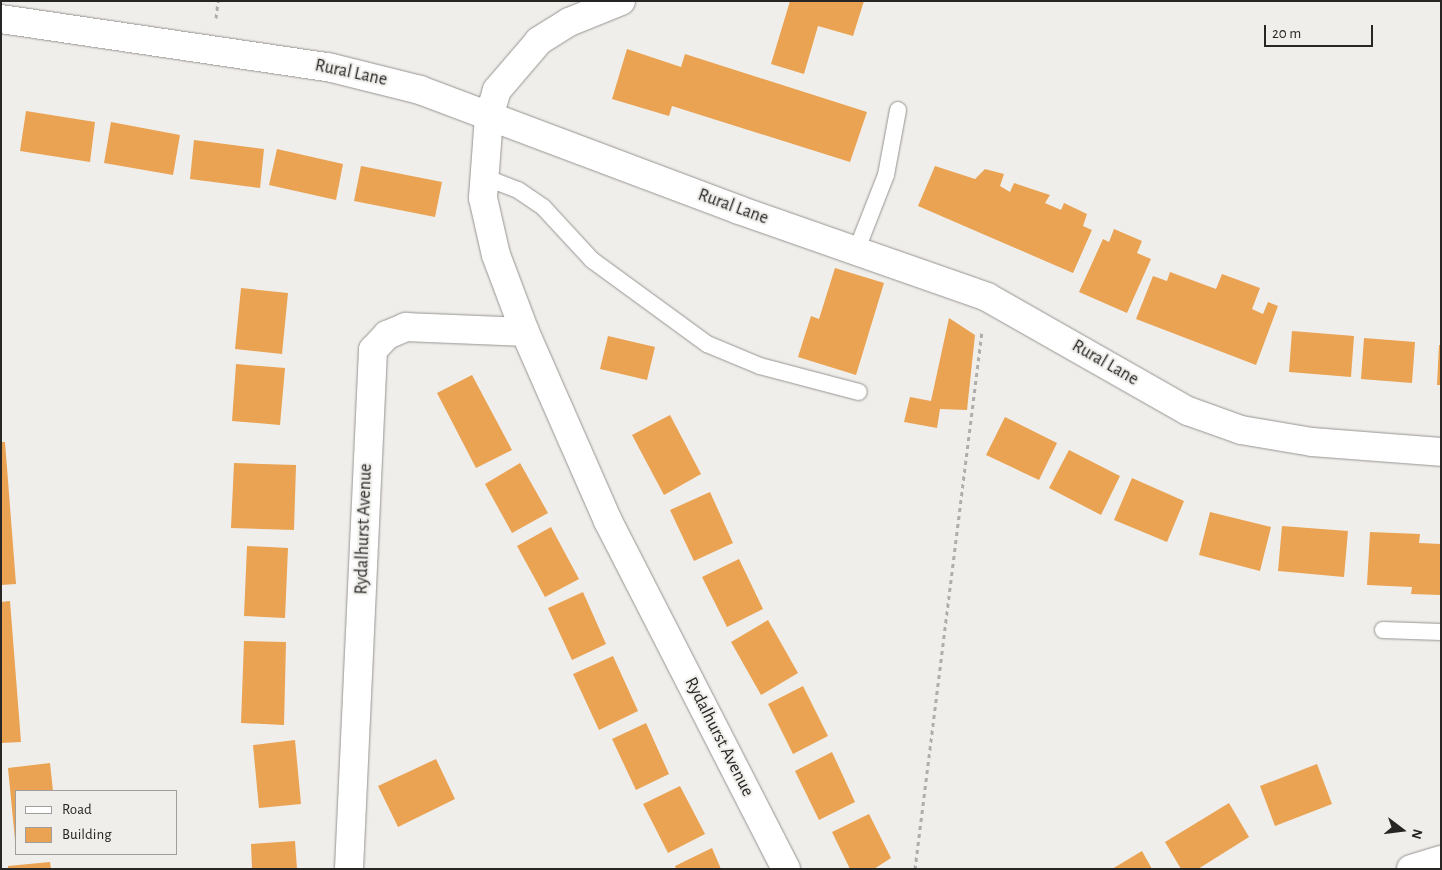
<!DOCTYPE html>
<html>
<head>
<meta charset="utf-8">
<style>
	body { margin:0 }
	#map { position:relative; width:1442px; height:870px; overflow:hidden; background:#f0eeeb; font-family:"Alegreya Sans",sans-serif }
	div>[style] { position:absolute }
	.building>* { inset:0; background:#e9a353 }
	.path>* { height:3px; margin-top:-1.5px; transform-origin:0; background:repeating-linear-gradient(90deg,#b0aeac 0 4px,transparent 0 8px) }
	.roads { filter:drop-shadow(0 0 1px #969491) drop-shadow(0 0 1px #969491) }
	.service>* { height:16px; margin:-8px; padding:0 8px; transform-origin:8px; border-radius:8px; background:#fff }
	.minor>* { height:28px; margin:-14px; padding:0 14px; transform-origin:14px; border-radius:14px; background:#fff }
	.tertiary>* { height:28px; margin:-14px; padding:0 14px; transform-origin:14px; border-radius:14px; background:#fff }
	span { translate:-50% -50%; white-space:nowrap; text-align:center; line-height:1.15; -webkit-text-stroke:4px #f0eeeb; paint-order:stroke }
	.street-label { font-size:18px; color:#272625 }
	.frame { position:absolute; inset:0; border:2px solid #272625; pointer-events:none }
	.legend { position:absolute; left:15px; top:790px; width:162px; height:65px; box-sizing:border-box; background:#f0eeeb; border:1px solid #a09e9c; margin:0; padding:6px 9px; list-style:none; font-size:15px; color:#272625 }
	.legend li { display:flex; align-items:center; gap:10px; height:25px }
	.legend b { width:25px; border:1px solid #a09e9c }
	.north { position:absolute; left:1377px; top:805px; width:50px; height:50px; -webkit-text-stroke:4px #f0eeeb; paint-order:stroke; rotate:105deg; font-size:14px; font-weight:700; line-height:20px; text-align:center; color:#272625 }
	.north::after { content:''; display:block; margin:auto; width:18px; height:22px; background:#272625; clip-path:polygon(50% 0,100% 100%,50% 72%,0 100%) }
	.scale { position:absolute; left:1264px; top:25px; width:109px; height:22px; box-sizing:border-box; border:2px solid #272625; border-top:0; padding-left:6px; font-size:15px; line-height:18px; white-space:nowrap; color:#272625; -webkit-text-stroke:4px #f0eeeb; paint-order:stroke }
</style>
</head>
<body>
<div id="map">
	<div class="building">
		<div style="clip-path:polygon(790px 1px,864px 1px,853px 36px,818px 26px,804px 74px,771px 64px)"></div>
		<div style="clip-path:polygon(627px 49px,681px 67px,685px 54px,867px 112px,850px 162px,672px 106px,669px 116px,612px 99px)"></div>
		<div style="clip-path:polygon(26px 111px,95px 122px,90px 162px,20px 151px)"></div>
		<div style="clip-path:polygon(111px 122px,180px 135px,173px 175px,104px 163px)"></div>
		<div style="clip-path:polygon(194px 140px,264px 149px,260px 188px,190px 179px)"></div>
		<div style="clip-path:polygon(277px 149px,343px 164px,336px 200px,269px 185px)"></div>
		<div style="clip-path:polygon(361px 166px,442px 182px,435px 217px,354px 201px)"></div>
		<div style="clip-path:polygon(935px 166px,975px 179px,985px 169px,1004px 174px,1000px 186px,1010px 192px,1014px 183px,1050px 195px,1045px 203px,1061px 210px,1064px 203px,1087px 214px,1083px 226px,1092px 230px,1073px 273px,918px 206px)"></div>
		<div style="clip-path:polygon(1114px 229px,1142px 241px,1137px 253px,1151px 259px,1127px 313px,1079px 292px,1103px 239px,1109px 242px)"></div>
		<div style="clip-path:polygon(835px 268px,884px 283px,856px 375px,798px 357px,811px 316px,819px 319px)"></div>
		<div style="clip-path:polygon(1170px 272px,1216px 289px,1222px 274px,1260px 288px,1252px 309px,1263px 314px,1268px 302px,1278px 306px,1256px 365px,1136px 319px,1153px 276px,1167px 281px)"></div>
		<div style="clip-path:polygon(241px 288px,288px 293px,282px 354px,235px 349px)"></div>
		<div style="clip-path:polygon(949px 318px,975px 335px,967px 410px,940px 409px,937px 428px,904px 422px,910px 397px,931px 401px)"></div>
		<div style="clip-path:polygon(1292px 331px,1354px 336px,1351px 377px,1289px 372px)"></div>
		<div style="clip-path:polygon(608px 336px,655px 347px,647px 380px,600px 369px)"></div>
		<div style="clip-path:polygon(1364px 338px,1415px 342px,1412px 383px,1361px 379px)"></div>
		<div style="clip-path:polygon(1439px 345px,1441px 345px,1441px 385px,1437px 385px)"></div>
		<div style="clip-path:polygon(236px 364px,285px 368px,280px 425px,232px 421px)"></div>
		<div style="clip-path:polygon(472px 375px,512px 450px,476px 468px,437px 393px)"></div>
		<div style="clip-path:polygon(670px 415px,701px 474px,664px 495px,632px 435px)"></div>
		<div style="clip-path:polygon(1005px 417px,1057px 443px,1039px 480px,986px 455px)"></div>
		<div style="clip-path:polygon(1px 442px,5px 442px,16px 584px,1px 585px)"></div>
		<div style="clip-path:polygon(1069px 450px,1120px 476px,1101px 515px,1049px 488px)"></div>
		<div style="clip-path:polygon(234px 463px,296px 465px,294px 530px,231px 528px)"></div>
		<div style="clip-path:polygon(520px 463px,548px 513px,512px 533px,485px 484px)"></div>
		<div style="clip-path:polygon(1132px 478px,1184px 501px,1167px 542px,1114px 520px)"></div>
		<div style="clip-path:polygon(710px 492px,733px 543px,694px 561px,670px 510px)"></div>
		<div style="clip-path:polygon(1210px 512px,1271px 527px,1260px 571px,1199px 555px)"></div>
		<div style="clip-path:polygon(1282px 526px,1348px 531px,1344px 577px,1278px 571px)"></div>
		<div style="clip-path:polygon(551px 527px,579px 579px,545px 597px,517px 546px)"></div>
		<div style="clip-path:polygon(1370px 532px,1420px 534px,1419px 543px,1441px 544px,1441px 595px,1411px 594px,1412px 587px,1367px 585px)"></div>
		<div style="clip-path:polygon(247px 546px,288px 548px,285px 618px,244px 616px)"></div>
		<div style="clip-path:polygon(739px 559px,763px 609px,727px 627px,702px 577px)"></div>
		<div style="clip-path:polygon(583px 592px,606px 644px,572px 660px,548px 608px)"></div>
		<div style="clip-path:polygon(10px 601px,21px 742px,1px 743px,1px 602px)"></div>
		<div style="clip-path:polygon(768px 620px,798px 673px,761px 695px,731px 642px)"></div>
		<div style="clip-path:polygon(244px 641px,286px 642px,284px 725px,241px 723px)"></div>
		<div style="clip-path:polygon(613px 656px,638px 711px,599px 730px,573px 674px)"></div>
		<div style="clip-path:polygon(803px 686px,828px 736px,793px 754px,768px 704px)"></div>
		<div style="clip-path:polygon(646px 723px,669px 774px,636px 790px,612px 739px)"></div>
		<div style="clip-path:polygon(295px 740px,301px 804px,259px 808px,253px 745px)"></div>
		<div style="clip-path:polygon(832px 752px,855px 802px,819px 820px,795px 771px)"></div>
		<div style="clip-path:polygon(436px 759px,455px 799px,398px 827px,378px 786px)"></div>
		<div style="clip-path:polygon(50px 763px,53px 791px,16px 791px,15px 840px,8px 768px)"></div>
		<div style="clip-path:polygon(1317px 764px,1332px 804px,1275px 826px,1260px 786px)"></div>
		<div style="clip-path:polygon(680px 786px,705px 834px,668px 853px,643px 804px)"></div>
		<div style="clip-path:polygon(1229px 803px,1249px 837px,1198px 869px,1181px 869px,1165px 842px)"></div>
		<div style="clip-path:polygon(869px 814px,891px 858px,874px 869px,850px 869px,832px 832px)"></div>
		<div style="clip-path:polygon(295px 841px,297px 869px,252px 869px,251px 844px)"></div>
		<div style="clip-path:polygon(712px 848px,721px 869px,676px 869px,675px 866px)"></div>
		<div style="clip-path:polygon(1142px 851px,1152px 869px,1112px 869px)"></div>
		<div style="clip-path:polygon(50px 862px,51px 869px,8px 869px,8px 866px)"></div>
	</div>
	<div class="path">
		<div style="left:216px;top:18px;width:17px;rotate:-83deg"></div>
		<div style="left:915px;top:869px;width:542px;rotate:-82.9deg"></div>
	</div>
	<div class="roads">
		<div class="service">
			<div style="left:484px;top:177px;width:36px;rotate:21deg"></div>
			<div style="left:518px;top:190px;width:30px;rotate:34deg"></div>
			<div style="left:543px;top:207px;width:72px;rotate:47.2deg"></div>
			<div style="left:592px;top:260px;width:142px;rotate:36.1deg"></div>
			<div style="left:707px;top:344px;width:57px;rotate:22.5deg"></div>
			<div style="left:760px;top:366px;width:102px;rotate:14.7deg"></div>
			<div style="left:857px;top:249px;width:79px;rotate:-68.6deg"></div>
			<div style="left:886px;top:175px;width:66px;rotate:-79.5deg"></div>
			<div style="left:1383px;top:630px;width:58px;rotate:2deg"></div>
		</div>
		<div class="minor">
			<div style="left:621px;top:1px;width:56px;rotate:158deg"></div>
			<div style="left:569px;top:22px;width:36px;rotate:148deg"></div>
			<div style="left:539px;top:41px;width:65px;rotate:130.6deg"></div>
			<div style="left:497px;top:90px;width:27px;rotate:107deg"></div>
			<div style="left:489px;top:116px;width:82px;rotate:94.2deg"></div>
			<div style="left:483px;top:198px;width:58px;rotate:77.2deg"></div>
			<div style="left:496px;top:255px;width:82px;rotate:69.4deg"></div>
			<div style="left:525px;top:332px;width:206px;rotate:66.3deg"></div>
			<div style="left:608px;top:521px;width:391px;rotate:62.9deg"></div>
			<div style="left:1px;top:19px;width:331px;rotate:8.4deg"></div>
			<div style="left:328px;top:67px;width:95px;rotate:14deg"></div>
			<div style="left:420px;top:90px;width:341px;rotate:20.6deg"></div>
			<div style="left:739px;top:210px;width:263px;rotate:19.3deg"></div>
			<div style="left:987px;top:297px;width:231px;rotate:29.6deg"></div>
			<div style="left:1188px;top:411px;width:56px;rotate:19.7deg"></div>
			<div style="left:1241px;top:430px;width:72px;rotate:9.6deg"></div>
			<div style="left:1312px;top:442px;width:129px;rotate:4.4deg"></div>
			<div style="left:349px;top:869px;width:520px;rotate:-87.35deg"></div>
			<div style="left:373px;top:350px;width:21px;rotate:-47deg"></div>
			<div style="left:387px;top:335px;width:21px;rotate:-23deg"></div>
			<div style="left:406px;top:327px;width:119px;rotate:2.4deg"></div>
		</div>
		<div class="tertiary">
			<div style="left:1411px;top:869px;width:31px;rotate:-17deg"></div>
		</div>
	</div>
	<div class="street-label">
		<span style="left:351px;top:73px;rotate:12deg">Rural Lane</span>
		<span style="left:733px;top:207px;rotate:20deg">Rural Lane</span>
		<span style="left:1105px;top:363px;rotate:30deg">Rural Lane</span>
		<span style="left:364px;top:529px;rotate:-88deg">Rydalhurst Avenue</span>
		<span style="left:719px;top:737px;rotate:63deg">Rydalhurst Avenue</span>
	</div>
	<div class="frame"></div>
	<ul class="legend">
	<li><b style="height:6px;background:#fff"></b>Road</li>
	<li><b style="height:14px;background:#e9a353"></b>Building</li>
	</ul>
	<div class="north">N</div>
	<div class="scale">20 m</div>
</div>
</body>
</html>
